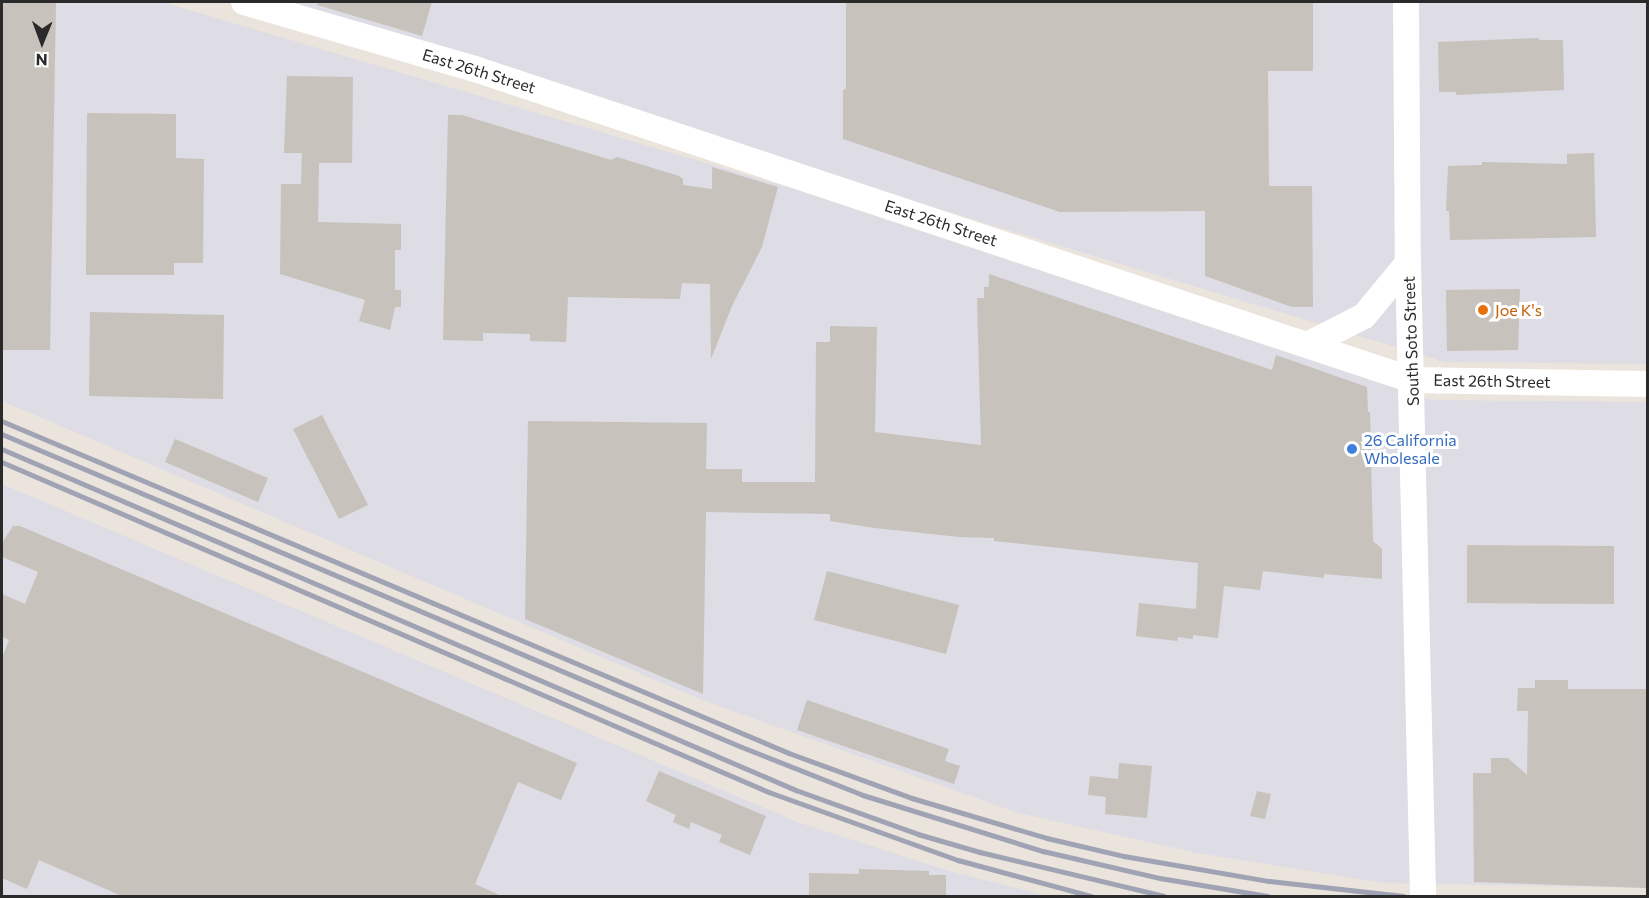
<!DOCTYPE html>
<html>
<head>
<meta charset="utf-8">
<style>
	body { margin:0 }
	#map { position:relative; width:1649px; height:898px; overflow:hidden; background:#ebe4dc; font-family:Commissioner,sans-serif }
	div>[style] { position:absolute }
	.industrial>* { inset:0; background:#dedce4 }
	.building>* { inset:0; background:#c7c2bb }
	.secondary>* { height:26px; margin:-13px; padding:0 13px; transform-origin:13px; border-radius:13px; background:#fff }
	.rail>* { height:4.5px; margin:-2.25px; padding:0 2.25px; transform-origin:2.25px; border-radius:2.25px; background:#9fa3b3 }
	.dots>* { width:16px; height:16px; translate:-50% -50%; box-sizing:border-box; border:3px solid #fff; border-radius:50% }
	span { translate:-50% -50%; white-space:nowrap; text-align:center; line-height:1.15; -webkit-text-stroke:6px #fff; paint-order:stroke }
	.street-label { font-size:16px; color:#2a2a2a }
	.food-label { font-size:16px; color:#c56008 }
	.left { translate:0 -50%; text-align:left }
	.shop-label { font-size:16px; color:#366cbe }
	.frame { position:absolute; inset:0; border:3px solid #2a2a2a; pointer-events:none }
	.north { position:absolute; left:12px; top:12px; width:60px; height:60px; -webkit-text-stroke:4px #fff; paint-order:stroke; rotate:181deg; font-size:16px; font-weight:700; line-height:24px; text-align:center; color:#2a2a2a }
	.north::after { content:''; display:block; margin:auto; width:21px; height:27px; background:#2a2a2a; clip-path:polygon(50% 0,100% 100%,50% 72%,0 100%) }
</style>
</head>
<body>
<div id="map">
	<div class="industrial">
		<div style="clip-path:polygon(2px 2px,162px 2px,790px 188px,1431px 400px,1647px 402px,1647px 888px,1383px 883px,1197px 853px,1018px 813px,702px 700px,2px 401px)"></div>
		<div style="clip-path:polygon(254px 2px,1647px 2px,1647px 364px,1445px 362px)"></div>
		<div style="clip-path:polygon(2px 484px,800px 823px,949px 871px,1047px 896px,2px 896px)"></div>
	</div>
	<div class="building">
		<div style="clip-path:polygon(2px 2px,56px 2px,50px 350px,2px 350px)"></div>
		<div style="clip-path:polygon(318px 2px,432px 2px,422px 36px,317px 5px)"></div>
		<div style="clip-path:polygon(846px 2px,1313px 2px,1313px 71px,1268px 71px,1269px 186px,1312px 186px,1313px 307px,1292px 307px,1205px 276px,1205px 211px,1060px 212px,843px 139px,843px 90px,846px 89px)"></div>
		<div style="clip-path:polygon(1539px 38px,1539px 40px,1563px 40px,1564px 90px,1456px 95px,1456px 92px,1439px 92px,1438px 42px)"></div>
		<div style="clip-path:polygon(287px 76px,353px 77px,352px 163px,319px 163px,318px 222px,401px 224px,401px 250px,395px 250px,395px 290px,401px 290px,401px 307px,395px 307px,390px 330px,359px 321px,365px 300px,280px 274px,281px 184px,301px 184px,302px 153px,284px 153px)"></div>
		<div style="clip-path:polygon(87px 113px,176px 114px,176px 158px,204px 159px,203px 263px,174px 263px,174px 275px,86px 275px)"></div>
		<div style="clip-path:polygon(448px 115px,462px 115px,611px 160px,617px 157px,679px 176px,683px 179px,683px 185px,712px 189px,712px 167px,778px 187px,762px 247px,732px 306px,711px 359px,710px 284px,682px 283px,680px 299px,568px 297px,566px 342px,530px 341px,530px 334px,483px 333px,483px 341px,443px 340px)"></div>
		<div style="clip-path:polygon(1594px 153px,1596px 237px,1450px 240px,1449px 211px,1446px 211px,1448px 166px,1482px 165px,1482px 162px,1567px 164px,1567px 154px)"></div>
		<div style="clip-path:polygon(989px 274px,1272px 370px,1276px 355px,1367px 387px,1368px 412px,1370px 412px,1373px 541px,1382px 549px,1382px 579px,1324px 574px,1324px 578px,1263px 571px,1260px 590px,1224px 586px,1218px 638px,1193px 635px,1193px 639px,1178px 637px,1177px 641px,1136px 636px,1139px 603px,1196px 609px,1198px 563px,994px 541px,994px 538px,959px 537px,875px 528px,830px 521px,830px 514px,706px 512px,703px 694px,525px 619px,528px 421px,707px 423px,706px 469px,742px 469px,742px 482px,815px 482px,816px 342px,830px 342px,830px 326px,877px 327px,875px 432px,981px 445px,977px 298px,984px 298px,984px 287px,989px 287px)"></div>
		<div style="clip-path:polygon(1520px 289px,1518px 350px,1447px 351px,1446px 290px)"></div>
		<div style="clip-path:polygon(90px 312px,224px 315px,223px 399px,89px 396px)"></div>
		<div style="clip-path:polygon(322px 415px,368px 505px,339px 519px,293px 429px)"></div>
		<div style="clip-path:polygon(175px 439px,268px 478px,258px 502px,165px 462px)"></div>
		<div style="clip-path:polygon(13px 526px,20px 526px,577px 763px,561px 800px,518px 782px,475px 884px,504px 897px,124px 897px,39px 860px,27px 889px,2px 878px,2px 658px,9px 640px,2px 637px,2px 594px,25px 604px,38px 572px,2px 557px,2px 543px)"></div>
		<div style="clip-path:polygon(1467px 545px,1614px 546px,1614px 604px,1467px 603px)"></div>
		<div style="clip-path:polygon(827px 571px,959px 605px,946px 654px,814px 620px)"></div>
		<div style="clip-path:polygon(1535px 680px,1568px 680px,1568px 689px,1647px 689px,1647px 888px,1474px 882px,1473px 773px,1491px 773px,1491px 758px,1508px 758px,1527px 775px,1528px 711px,1517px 711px,1518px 688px,1535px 688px)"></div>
		<div style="clip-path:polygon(807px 700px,949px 749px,945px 761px,960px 766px,954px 784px,797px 730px)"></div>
		<div style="clip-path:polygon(1119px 763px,1152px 766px,1147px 818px,1105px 814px,1106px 797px,1088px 795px,1090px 776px,1118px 779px)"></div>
		<div style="clip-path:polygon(659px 771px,766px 816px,750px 855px,719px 842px,722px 835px,691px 822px,689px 829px,673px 822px,676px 815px,646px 801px)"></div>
		<div style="clip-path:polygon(1257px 791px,1271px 794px,1265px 819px,1250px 816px)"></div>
		<div style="clip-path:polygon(859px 869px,929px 871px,929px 875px,946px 875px,946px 897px,809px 897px,809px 873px,859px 874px)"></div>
	</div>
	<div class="secondary">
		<div style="left:244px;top:2px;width:244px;rotate:16.2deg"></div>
		<div style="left:478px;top:70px;width:984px;rotate:18.36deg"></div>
		<div style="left:1412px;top:380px;width:236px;rotate:1deg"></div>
		<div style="left:1406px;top:2px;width:261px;rotate:89.6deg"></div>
		<div style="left:1408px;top:263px;width:633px;rotate:88.64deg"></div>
		<div style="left:1309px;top:344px;width:62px;rotate:-27deg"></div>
		<div style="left:1364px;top:316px;width:69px;rotate:-50.3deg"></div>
	</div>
	<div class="rail">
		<div style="left:2px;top:421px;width:854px;rotate:22.87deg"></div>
		<div style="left:789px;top:753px;width:131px;rotate:20.1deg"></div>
		<div style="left:912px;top:798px;width:141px;rotate:16.5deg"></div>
		<div style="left:1047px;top:838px;width:79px;rotate:13.2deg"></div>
		<div style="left:1124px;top:856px;width:147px;rotate:9.8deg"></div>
		<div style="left:1269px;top:881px;width:135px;rotate:6.4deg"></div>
		<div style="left:2px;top:434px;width:803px;rotate:22.93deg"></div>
		<div style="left:742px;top:747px;width:130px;rotate:21.6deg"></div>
		<div style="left:863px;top:795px;width:189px;rotate:17.3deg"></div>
		<div style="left:1043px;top:851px;width:120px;rotate:13deg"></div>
		<div style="left:1160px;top:878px;width:109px;rotate:9.5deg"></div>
		<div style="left:2px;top:449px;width:864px;rotate:23.24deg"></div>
		<div style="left:796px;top:790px;width:130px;rotate:19.8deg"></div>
		<div style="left:918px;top:834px;width:65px;rotate:16.2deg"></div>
		<div style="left:980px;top:852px;width:189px;rotate:13.4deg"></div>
		<div style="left:2px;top:462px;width:835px;rotate:23.28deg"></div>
		<div style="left:769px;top:792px;width:201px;rotate:19.8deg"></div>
		<div style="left:958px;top:860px;width:138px;rotate:15.1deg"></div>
	</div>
	<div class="dots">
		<div style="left:1483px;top:310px;background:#e8710a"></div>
		<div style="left:1352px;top:449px;background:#3f7fe0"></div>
	</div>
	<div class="street-label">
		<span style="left:479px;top:71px;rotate:17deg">East 26th Street</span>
		<span style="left:941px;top:223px;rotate:18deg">East 26th Street</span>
		<span style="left:1411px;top:341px;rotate:-92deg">South Soto Street</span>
		<span style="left:1492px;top:381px;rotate:1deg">East 26th Street</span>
	</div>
	<div class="food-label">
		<span class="left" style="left:1495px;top:310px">Joe K's</span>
	</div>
	<div class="shop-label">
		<span class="left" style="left:1364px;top:449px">26 California<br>Wholesale</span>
	</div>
	<div class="frame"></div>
	<div class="north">N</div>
</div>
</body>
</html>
